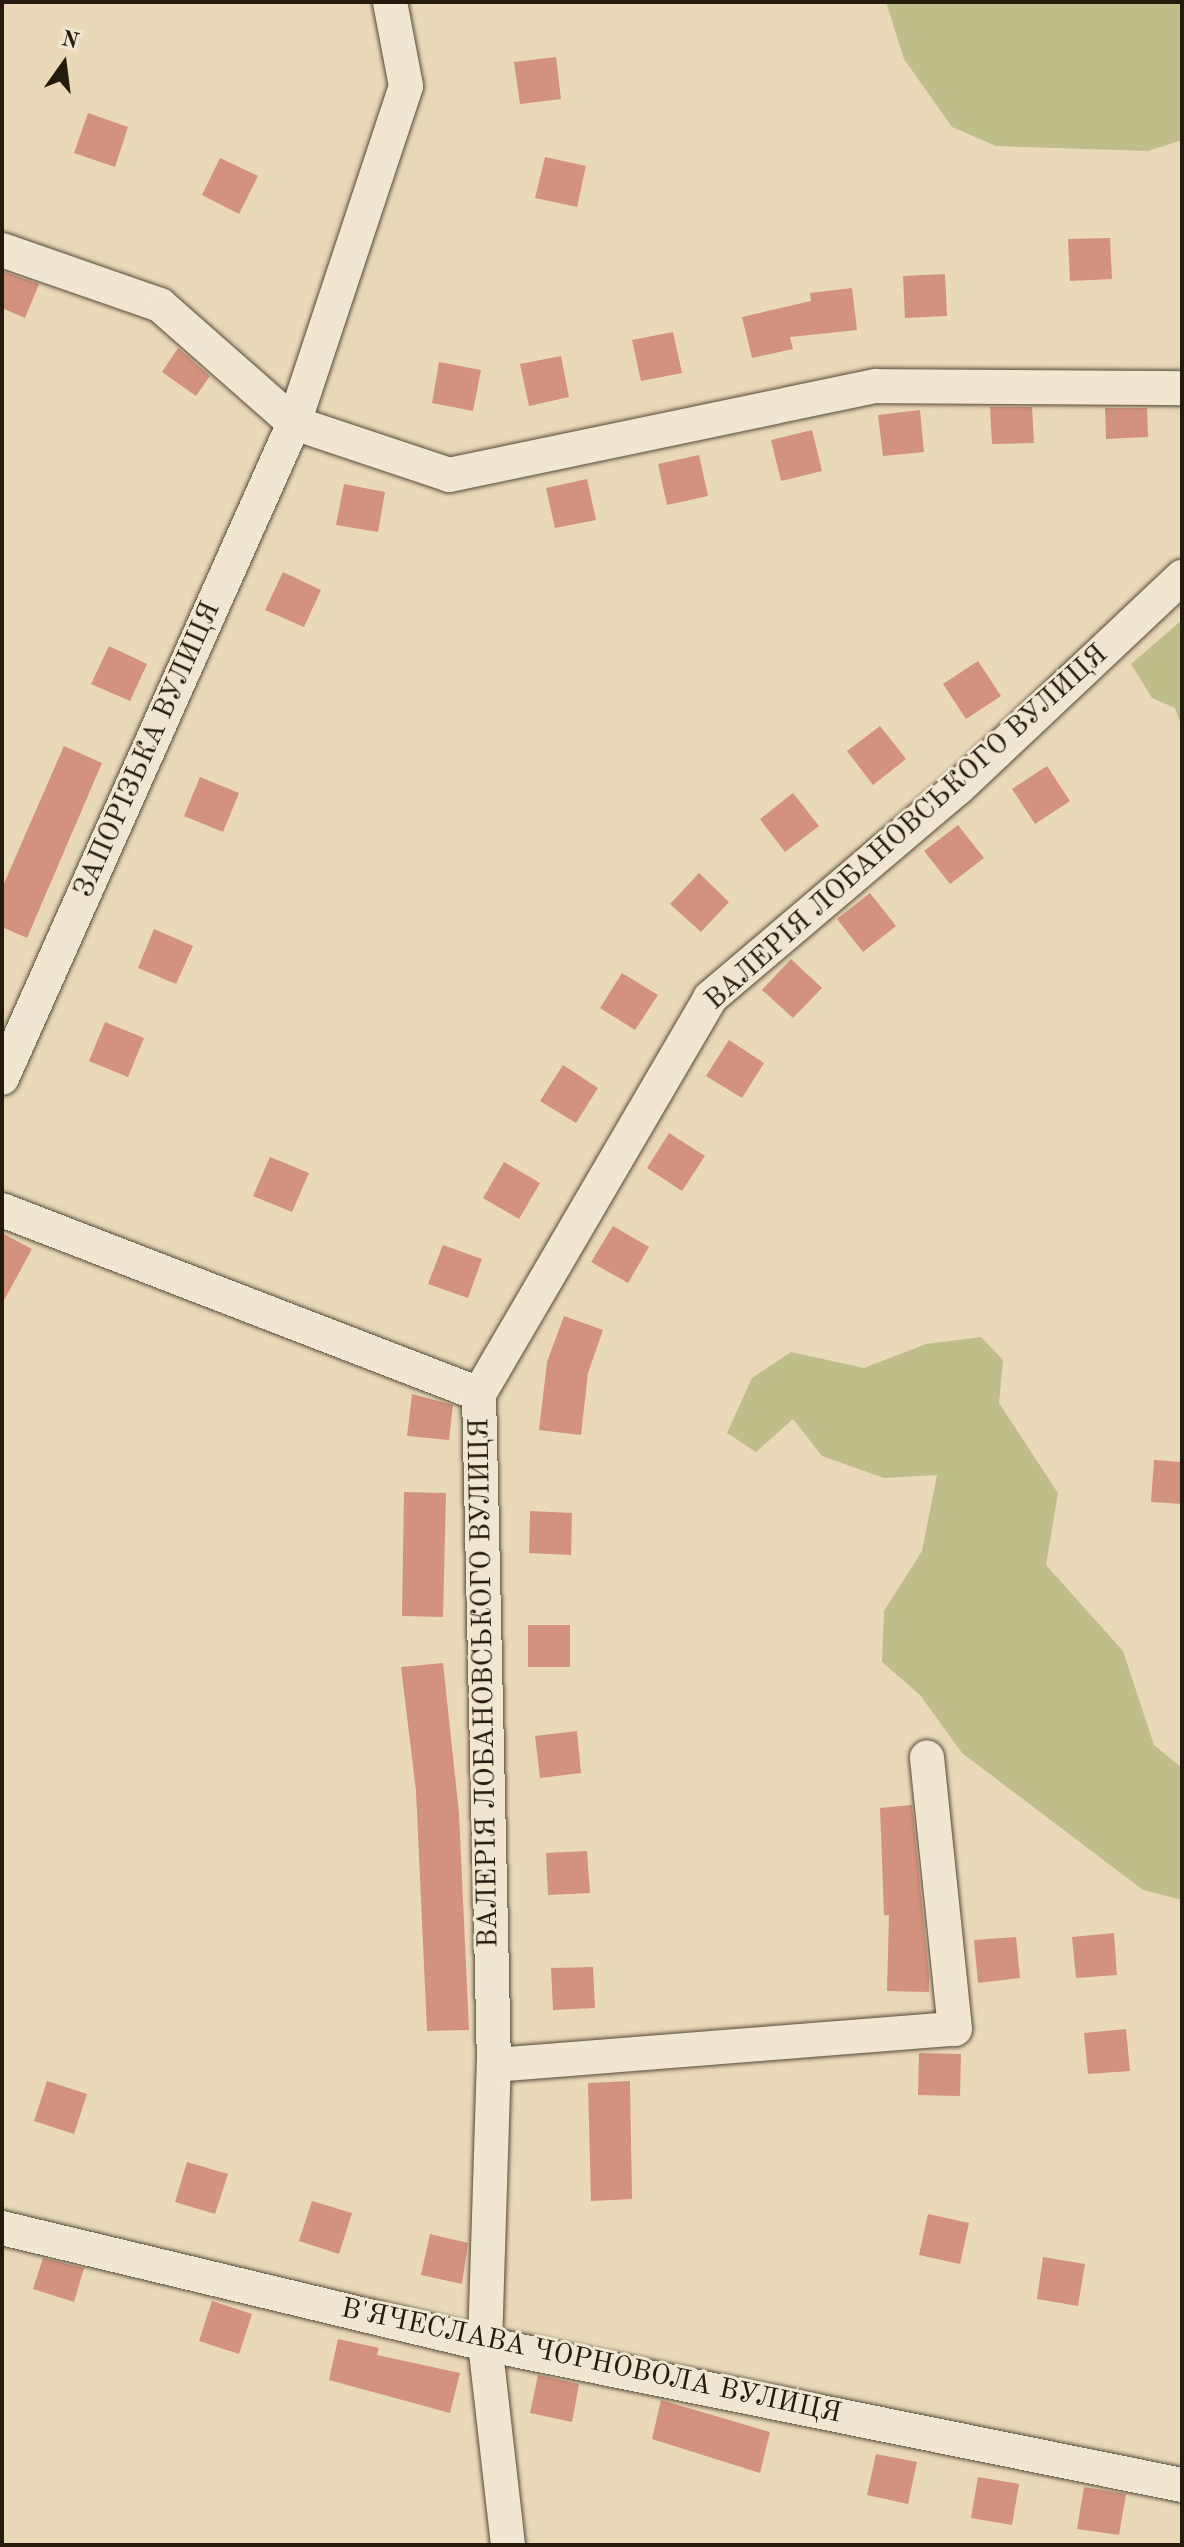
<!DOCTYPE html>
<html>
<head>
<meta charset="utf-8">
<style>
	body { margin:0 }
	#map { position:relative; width:1184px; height:2547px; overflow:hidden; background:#ead9b9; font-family:"Old Standard TT",serif }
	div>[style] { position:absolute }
	.green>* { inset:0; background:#bfbd8a }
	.building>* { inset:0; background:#d2927d }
	.roads { filter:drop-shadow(0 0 2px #564a39) drop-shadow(0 0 2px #564a39) }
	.minor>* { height:34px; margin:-17px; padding:0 17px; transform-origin:17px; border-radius:17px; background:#f1e6d2 }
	span { translate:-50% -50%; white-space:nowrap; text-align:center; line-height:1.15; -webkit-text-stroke:6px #f1e6d2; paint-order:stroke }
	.street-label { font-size:28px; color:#251a0e }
	.frame { position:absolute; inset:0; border:4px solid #251a0e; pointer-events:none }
	.north { position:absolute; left:24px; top:24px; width:80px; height:80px; -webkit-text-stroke:6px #f1e6d2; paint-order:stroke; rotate:14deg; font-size:22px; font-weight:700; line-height:32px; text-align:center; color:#251a0e }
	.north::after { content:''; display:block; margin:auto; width:28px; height:36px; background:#251a0e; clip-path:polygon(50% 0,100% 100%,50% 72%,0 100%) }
</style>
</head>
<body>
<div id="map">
	<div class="green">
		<div style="clip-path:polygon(886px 2px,1182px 2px,1182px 140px,1148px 151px,996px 146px,952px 127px,904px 59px)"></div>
		<div style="clip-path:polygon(1182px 620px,1182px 728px,1175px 708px,1152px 698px,1131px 664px)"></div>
		<div style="clip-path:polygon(981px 1337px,1003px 1360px,999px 1403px,1058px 1493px,1046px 1565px,1123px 1651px,1154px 1745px,1182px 1768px,1182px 1900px,1143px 1890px,962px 1753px,920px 1695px,882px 1662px,884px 1611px,922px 1551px,937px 1475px,884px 1478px,822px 1456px,793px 1419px,756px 1452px,727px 1433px,752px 1378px,791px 1352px,864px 1368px,926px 1344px)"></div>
	</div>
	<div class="building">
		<div style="clip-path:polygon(556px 57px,561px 99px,520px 104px,514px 62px)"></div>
		<div style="clip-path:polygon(88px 113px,128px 127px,115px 167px,74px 153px)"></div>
		<div style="clip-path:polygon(545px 157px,586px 166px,577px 207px,535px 198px)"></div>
		<div style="clip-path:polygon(220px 158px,258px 176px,239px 214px,202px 195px)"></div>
		<div style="clip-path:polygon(1110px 238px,1112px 279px,1070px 281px,1068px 239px)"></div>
		<div style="clip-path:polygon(2px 271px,39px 284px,25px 318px,2px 308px)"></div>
		<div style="clip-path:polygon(945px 274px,947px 316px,905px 318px,903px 276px)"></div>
		<div style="clip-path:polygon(852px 288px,857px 330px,790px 337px,793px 349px,752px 358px,742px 317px,811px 301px,810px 293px)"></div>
		<div style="clip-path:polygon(673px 332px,682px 373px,641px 381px,632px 340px)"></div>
		<div style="clip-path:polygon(178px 348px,210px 376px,196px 396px,162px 372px)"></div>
		<div style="clip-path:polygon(561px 356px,569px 397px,529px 406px,520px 364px)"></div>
		<div style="clip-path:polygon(439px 362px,481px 370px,473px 411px,432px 403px)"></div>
		<div style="clip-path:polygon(990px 407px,1032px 407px,1034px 443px,992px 444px)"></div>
		<div style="clip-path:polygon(1105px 408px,1147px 408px,1148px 437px,1106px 439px)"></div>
		<div style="clip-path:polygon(920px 410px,924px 452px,883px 456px,878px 415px)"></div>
		<div style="clip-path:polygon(812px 430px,822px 471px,781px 481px,771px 440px)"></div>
		<div style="clip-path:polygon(699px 455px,708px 496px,667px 505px,658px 464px)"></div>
		<div style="clip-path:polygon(587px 479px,596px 520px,555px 528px,546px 488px)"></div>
		<div style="clip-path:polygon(344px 484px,385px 492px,378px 532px,336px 525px)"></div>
		<div style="clip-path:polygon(283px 572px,321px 590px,304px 627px,265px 610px)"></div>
		<div style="clip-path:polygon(109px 646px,147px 664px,130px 701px,91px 684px)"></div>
		<div style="clip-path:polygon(978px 661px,1001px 696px,966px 719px,943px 684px)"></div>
		<div style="clip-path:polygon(880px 726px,906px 759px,873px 785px,847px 751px)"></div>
		<div style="clip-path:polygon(64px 746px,102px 763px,27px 938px,2px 927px,2px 888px)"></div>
		<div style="clip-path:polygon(1047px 766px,1070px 801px,1035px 824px,1012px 789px)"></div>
		<div style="clip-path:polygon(200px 777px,239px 793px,223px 832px,184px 816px)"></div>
		<div style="clip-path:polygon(793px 793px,819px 826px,785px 852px,760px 819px)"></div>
		<div style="clip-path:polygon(958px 825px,984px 858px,950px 884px,924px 851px)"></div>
		<div style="clip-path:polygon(699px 873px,729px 902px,701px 932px,670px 904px)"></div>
		<div style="clip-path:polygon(870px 893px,896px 926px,863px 952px,837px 919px)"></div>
		<div style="clip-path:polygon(154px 929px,193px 946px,176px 984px,138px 968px)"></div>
		<div style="clip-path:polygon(791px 959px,822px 988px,793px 1018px,762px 990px)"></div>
		<div style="clip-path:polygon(622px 973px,658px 995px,635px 1030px,600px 1008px)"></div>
		<div style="clip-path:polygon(105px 1022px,144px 1038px,128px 1077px,89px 1061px)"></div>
		<div style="clip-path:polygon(729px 1040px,764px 1063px,742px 1098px,706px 1076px)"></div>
		<div style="clip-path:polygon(563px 1065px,598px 1088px,576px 1123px,540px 1101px)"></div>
		<div style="clip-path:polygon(669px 1133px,705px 1156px,682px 1191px,647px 1168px)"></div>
		<div style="clip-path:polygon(270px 1157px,309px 1173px,292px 1212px,253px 1196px)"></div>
		<div style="clip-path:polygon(504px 1162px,540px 1183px,519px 1219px,483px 1198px)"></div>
		<div style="clip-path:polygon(613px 1226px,649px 1247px,628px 1283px,591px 1262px)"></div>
		<div style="clip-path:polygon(2px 1233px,32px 1249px,2px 1304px)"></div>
		<div style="clip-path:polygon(443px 1245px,482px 1259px,468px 1298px,428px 1284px)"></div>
		<div style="clip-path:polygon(564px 1316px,603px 1330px,588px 1373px,581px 1435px,539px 1430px,547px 1362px)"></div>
		<div style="clip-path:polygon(412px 1394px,453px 1405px,449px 1440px,407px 1436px)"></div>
		<div style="clip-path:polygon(1154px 1460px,1182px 1462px,1182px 1504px,1151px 1502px)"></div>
		<div style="clip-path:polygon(404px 1492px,446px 1493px,443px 1617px,402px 1616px)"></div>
		<div style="clip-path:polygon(530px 1511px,572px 1513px,571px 1555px,529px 1553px)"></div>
		<div style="clip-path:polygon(528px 1625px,570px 1625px,570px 1667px,528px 1667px)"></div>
		<div style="clip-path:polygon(443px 1663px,459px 1813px,469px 2030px,427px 2031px,416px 1791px,401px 1667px)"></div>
		<div style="clip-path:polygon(577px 1731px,581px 1773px,540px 1778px,535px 1736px)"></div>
		<div style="clip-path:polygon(912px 1805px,929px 1974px,929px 1992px,887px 1991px,889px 1915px,884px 1915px,880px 1808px)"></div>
		<div style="clip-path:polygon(587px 1851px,590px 1893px,548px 1895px,546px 1853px)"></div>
		<div style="clip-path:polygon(1114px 1933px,1117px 1975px,1076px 1978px,1072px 1937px)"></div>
		<div style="clip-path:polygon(1016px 1937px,1020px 1978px,978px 1983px,974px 1940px)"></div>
		<div style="clip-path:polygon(593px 1967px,595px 2008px,553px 2010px,551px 1968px)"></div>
		<div style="clip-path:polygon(1126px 2029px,1130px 2071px,1088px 2074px,1084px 2033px)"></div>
		<div style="clip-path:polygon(919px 2053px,961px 2054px,960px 2096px,918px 2095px)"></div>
		<div style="clip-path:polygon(47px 2081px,87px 2094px,74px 2134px,34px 2121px)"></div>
		<div style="clip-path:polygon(630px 2081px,632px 2199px,591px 2201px,588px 2083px)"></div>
		<div style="clip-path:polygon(187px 2162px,228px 2174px,215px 2214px,175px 2202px)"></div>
		<div style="clip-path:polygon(312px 2201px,352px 2213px,339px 2254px,299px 2241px)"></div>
		<div style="clip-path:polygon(928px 2214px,969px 2223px,960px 2264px,919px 2255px)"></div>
		<div style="clip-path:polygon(430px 2234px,468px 2243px,462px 2284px,421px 2275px)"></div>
		<div style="clip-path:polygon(1043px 2257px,1085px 2264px,1078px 2306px,1037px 2299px)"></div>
		<div style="clip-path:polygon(43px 2258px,84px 2268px,74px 2302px,33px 2289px)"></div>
		<div style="clip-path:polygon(212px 2301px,252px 2314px,239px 2354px,199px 2341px)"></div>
		<div style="clip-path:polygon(338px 2339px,379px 2348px,377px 2355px,460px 2373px,450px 2413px,329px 2380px)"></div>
		<div style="clip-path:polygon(538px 2375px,579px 2384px,572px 2422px,530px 2413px)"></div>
		<div style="clip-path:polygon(661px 2400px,770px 2432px,760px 2473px,652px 2439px)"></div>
		<div style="clip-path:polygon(876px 2454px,917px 2462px,908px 2504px,867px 2495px)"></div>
		<div style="clip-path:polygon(978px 2477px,1019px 2484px,1012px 2525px,971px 2518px)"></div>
		<div style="clip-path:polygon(1084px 2487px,1126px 2494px,1119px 2535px,1077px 2529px)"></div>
	</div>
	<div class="roads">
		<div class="minor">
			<div style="left:2px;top:250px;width:167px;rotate:19.2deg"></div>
			<div style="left:160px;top:305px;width:179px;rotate:41.4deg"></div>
			<div style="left:294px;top:423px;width:163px;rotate:18.5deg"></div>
			<div style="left:449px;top:475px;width:436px;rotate:-11.8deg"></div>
			<div style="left:876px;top:386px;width:306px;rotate:0.4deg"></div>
			<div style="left:2px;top:1078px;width:717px;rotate:-65.97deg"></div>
			<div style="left:294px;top:423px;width:355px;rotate:-71.6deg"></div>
			<div style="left:406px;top:86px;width:86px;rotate:-100.8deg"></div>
			<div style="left:2px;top:1210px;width:511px;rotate:21.09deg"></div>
			<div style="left:494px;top:2065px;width:462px;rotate:-4.5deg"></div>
			<div style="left:955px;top:2029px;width:273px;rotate:-95.9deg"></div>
			<div style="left:2px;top:2228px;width:497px;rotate:13.5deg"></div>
			<div style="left:485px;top:2344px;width:711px;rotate:11.44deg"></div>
			<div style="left:508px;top:2545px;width:202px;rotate:-96.5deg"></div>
			<div style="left:485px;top:2344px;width:279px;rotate:-88.2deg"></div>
			<div style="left:494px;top:2065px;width:671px;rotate:-91.28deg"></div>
			<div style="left:479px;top:1394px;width:458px;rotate:-59.7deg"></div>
			<div style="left:710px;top:998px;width:325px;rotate:-40.3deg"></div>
			<div style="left:958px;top:788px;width:308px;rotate:-43.3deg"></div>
		</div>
	</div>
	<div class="street-label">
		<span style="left:148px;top:750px;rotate:-66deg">ЗАПОРІЗЬКА ВУЛИЦЯ</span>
		<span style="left:907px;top:828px;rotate:-42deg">ВАЛЕРІЯ ЛОБАНОВСЬКОГО ВУЛИЦЯ</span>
		<span style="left:485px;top:1683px;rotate:-91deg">ВАЛЕРІЯ ЛОБАНОВСЬКОГО ВУЛИЦЯ</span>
		<span style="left:591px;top:2362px;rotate:12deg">В'ЯЧЕСЛАВА ЧОРНОВОЛА ВУЛИЦЯ</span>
	</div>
	<div class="frame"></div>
	<div class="north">N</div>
</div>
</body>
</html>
